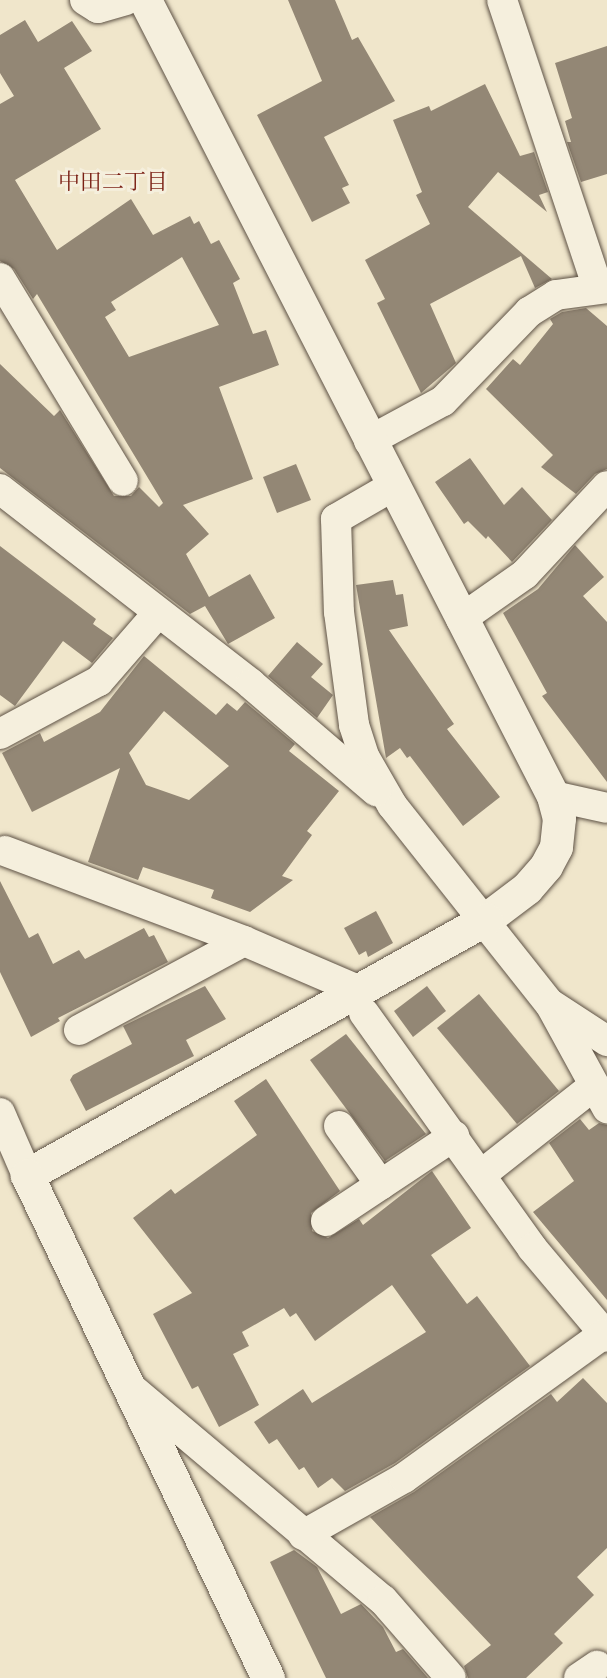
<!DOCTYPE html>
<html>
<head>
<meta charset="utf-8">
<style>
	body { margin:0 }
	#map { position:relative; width:607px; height:1678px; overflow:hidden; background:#f0e6cb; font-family:Alegreya,"Noto Serif JP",serif }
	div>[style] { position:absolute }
	.building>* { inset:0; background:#938775 }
	.roads { filter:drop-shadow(0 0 2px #5e5245) drop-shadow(0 0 2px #5e5245) }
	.minor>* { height:30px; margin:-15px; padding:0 15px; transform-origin:15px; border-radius:15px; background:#f5efdd }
	.tertiary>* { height:33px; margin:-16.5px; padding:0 16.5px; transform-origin:16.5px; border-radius:16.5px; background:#f5efdd }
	span { translate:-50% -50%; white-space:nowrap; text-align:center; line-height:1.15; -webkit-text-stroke:6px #f5efdd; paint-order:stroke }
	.neighbourhood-label { font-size:22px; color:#7a1f14 }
</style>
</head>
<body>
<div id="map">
	<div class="building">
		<div style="clip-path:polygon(288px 0,335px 0,352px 40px,358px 37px,395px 101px,324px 137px,349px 185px,342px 188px,350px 203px,312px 222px,257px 115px,322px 81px)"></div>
		<div style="clip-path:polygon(evenodd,25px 20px,38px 42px,72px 21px,92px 51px,64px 68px,101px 129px,15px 180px,57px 250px,131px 199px,153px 235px,190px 216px,194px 224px,199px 221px,211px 244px,219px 240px,240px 279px,233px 283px,253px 334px,266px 330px,279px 365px,219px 387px,253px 479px,183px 505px,209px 534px,186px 554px,209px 597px,250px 574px,275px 618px,228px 644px,205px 606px,190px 614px,0 468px,0 364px,54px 416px,60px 410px,114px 496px,131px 496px,139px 487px,159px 507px,163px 503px,37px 294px,33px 299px,14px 269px,0 261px,0 104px,14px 96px,0 73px,0 35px,25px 20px,182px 257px,219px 325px,129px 357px,105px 317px,116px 310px,111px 302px,182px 257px)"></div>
		<div style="clip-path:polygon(607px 46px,607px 174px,581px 182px,567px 142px,571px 142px,565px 121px,572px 118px,555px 63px)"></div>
		<div style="clip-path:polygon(485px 84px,520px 156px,534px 152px,548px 192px,539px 195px,547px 212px,498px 172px,468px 207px,552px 279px,535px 288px,521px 256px,430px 304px,456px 363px,421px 393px,377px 303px,385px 299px,365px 260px,430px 224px,416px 195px,422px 192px,393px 120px,429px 106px,431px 111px)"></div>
		<div style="clip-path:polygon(586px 308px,607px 326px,607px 469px,595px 474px,576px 494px,541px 467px,553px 455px,486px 389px,513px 359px,520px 365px,553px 324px,550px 319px,562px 312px)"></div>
		<div style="clip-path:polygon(470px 458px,504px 505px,522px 487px,552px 520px,512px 562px,488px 536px,486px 539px,468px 521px,464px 524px,435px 482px)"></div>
		<div style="clip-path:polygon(296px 464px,311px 500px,277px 513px,263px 477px)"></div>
		<div style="clip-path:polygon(575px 545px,604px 577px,583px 596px,607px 622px,607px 782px,542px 696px,547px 693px,503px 613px,538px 589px)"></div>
		<div style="clip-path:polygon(0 546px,96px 619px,93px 624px,113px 638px,92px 663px,63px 641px,15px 706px,0 695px)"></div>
		<div style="clip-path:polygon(393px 580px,396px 595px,403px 594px,408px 626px,389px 630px,454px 724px,447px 729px,500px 797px,463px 826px,410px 756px,407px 758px,400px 748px,386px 758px,356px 585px)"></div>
		<div style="clip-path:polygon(297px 642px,323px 664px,311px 677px,333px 695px,317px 718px,268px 676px)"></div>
		<div style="clip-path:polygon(evenodd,144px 656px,216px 715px,227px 703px,237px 711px,245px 702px,295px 744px,289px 751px,339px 791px,307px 831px,312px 835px,282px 876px,293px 880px,250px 912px,211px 898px,214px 890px,143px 867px,138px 880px,88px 862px,120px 768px,32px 812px,2px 753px,40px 733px,44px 742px,100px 712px,144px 656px,164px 711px,229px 766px,189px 800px,146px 785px,129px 753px,164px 711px)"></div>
		<div style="clip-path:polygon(0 881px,29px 938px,38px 933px,53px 964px,79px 950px,85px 959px,144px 928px,149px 937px,154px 935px,168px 962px,58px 1018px,60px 1021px,31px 1037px,0 972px)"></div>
		<div style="clip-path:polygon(376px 911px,393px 943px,368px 957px,366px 951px,359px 955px,344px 928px)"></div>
		<div style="clip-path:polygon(205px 986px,226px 1019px,186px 1040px,194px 1056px,86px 1111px,70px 1080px,73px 1075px,132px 1044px,123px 1026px)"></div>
		<div style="clip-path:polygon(427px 986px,446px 1011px,413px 1037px,394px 1011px)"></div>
		<div style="clip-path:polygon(479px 994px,559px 1091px,517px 1124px,437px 1028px)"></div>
		<div style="clip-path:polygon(346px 1034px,426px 1134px,385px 1161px,310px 1060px)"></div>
		<div style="clip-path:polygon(266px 1079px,340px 1191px,311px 1213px,312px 1231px,328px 1238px,359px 1219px,363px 1225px,432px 1171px,471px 1228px,431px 1255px,467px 1304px,477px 1296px,530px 1366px,395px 1463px,345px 1491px,332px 1478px,318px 1488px,304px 1467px,299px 1470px,277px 1439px,269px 1444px,254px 1422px,303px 1389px,312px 1403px,426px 1332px,392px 1285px,315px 1341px,296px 1313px,290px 1317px,284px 1308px,242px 1332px,249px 1346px,233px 1354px,259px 1405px,219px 1427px,198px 1386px,192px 1389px,153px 1314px,192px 1293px,133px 1218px,171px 1189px,175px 1194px,257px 1135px,234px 1101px)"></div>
		<div style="clip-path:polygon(580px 1119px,589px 1130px,599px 1123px,607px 1125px,607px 1300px,533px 1212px,574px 1181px,549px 1143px)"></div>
		<div style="clip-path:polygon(583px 1378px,607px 1403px,607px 1548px,577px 1577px,594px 1595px,554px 1634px,563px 1643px,526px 1678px,468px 1678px,464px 1666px,491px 1645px,370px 1517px,414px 1492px,551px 1394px,557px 1402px)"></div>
		<div style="clip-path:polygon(294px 1550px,317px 1567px,341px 1614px,361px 1604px,383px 1627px,396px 1652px,403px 1649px,428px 1678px,326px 1678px,270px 1562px)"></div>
	</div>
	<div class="roads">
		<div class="minor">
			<div style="left:85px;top:0;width:15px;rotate:32deg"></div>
			<div style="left:98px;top:8px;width:29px;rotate:-16deg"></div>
			<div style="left:502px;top:0;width:301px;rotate:71.6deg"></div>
			<div style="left:0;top:278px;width:237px;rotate:58.8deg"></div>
			<div style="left:369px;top:441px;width:84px;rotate:-28.4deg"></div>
			<div style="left:443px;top:401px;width:124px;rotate:-46deg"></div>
			<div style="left:529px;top:312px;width:32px;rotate:-32deg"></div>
			<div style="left:556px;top:295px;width:51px;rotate:-7.8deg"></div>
			<div style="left:393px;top:486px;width:66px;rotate:149.9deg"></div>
			<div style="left:336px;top:519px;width:93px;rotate:88.2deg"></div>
			<div style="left:339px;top:612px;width:114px;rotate:82.4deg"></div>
			<div style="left:354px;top:725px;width:35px;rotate:72deg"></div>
			<div style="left:365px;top:758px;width:54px;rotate:60.1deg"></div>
			<div style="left:392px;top:805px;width:254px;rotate:51.6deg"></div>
			<div style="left:550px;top:1004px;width:119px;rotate:61.3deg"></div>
			<div style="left:0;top:489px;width:318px;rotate:37.8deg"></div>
			<div style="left:251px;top:684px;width:165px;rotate:40.6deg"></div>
			<div style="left:461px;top:619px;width:78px;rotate:-35.1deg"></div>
			<div style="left:525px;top:574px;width:120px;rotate:-47deg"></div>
			<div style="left:0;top:734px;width:112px;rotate:-28.2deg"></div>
			<div style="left:99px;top:681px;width:90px;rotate:-49.1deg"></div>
			<div style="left:553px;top:796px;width:55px;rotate:12.5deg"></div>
			<div style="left:5px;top:851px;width:255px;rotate:20.6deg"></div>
			<div style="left:244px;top:941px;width:124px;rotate:23.3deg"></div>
			<div style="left:552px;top:1005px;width:66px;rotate:33.2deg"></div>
			<div style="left:364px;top:1013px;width:289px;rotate:54.4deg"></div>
			<div style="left:532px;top:1248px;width:116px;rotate:49.9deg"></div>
			<div style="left:79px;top:1030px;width:187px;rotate:-28.3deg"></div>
			<div style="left:0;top:1113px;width:68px;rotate:66.5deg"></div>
			<div style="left:339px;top:1126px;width:72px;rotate:54.6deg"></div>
			<div style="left:482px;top:1174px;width:140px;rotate:-38.3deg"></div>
			<div style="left:326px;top:1221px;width:154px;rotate:-33.6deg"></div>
			<div style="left:131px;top:1388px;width:329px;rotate:40.1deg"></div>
			<div style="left:383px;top:1600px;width:103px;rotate:48.9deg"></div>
			<div style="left:303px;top:1535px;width:116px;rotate:-29.4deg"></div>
			<div style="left:404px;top:1478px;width:246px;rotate:-35.8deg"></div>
			<div style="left:579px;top:1678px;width:22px;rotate:-34deg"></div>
		</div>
		<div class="tertiary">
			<div style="left:145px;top:0;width:894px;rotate:62.86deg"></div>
			<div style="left:553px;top:796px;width:23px;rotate:75deg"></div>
			<div style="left:559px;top:818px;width:29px;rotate:96deg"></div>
			<div style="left:556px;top:847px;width:21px;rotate:118deg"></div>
			<div style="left:546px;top:866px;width:29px;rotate:131deg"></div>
			<div style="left:527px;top:888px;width:51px;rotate:142.9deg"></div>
			<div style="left:486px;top:919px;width:526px;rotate:150.85deg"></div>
			<div style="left:27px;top:1175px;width:558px;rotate:64.4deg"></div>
		</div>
	</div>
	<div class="neighbourhood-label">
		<span style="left:113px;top:183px">中田二丁目</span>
	</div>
</div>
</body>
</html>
